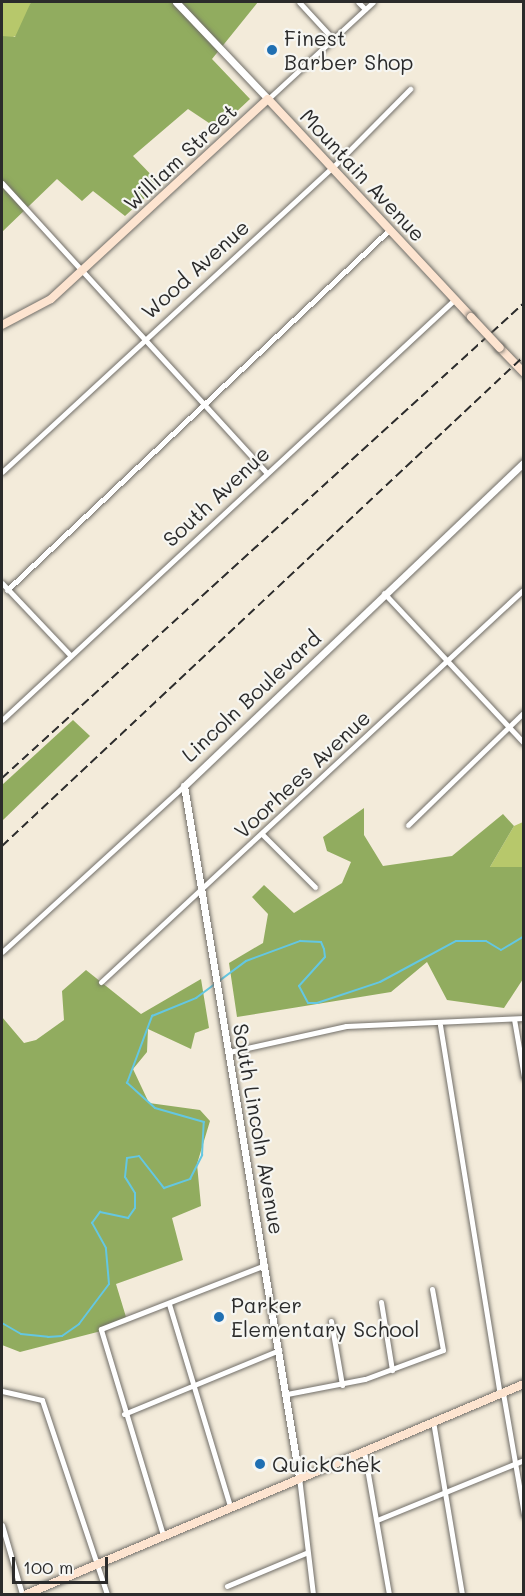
<!DOCTYPE html>
<html>
<head>
<meta charset="utf-8">
<style>
	body { margin:0 }
	#map { position:relative; width:525px; height:1596px; overflow:hidden; background:#f3ebda; font-family:Mali,sans-serif }
	div>[style] { position:absolute }
	.green>* { inset:0; background:#b7c86b }
	.forest>* { inset:0; background:#91ac5f }
	.stream>* { height:2px; margin:-1px; padding:0 1px; transform-origin:1px; border-radius:1px; background:#64c7e2 }
	.roads { filter:drop-shadow(0 0 2px #716e68) drop-shadow(0 0 2px #716e68) }
	.minor>* { height:5px; margin:-2.5px; padding:0 2.5px; transform-origin:2.5px; border-radius:2.5px; background:#fff }
	.tertiary>* { height:7px; margin:-3.5px; padding:0 3.5px; transform-origin:3.5px; border-radius:3.5px; background:#fff }
	.secondary>* { height:8px; margin:-4px; padding:0 4px; transform-origin:4px; border-radius:4px; background:#fde4d0 }
	.rail>* { height:2px; margin-top:-1px; transform-origin:0; background:repeating-linear-gradient(90deg,#2b2b2b 0 9px,transparent 0 13.5px) }
	.bridges { filter:drop-shadow(0 0 2px #716e68) drop-shadow(0 0 2px #716e68) }
	.secondary-bridge>* { height:8px; margin:-4px; padding:0 4px; transform-origin:4px; border-radius:4px; background:#fde4d0 }
	.dots>* { width:16px; height:16px; translate:-50% -50%; box-sizing:border-box; border:3px solid #f6f6f2; border-radius:50% }
	span { translate:-50% -50%; white-space:nowrap; text-align:center; line-height:1.15; -webkit-text-stroke:4.5px #f6f6f2; paint-order:stroke }
	.poi-label { font-size:21px; color:#2b2b2b }
	.left { translate:0 -50%; text-align:left }
	.street-label { font-size:21px; color:#2b2b2b }
	.frame { position:absolute; inset:0; border:3px solid #2b2b2b; pointer-events:none }
	.scale { position:absolute; left:12px; top:1557px; width:96px; height:27px; box-sizing:border-box; border:3px solid #2b2b2b; border-top:0; padding-left:8px; font-size:18px; line-height:21px; white-space:nowrap; color:#2b2b2b; -webkit-text-stroke:4px #f6f6f2; paint-order:stroke }
</style>
</head>
<body>
<div id="map">
	<div class="green">
		<div style="clip-path:polygon(2px 2px,31px 2px,20px 35px,2px 40px)"></div>
		<div style="clip-path:polygon(523px 822px,523px 867px,490px 867px,514px 826px)"></div>
	</div>
	<div class="forest">
		<div style="clip-path:polygon(31px 2px,258px 2px,212px 59px,250px 99px,218px 129px,188px 109px,133px 156px,160px 184px,125px 216px,93px 191px,82px 201px,57px 179px,2px 232px,2px 36px,15px 37px)"></div>
		<div style="clip-path:polygon(73px 720px,90px 736px,2px 821px,2px 785px)"></div>
		<div style="clip-path:polygon(364px 808px,364px 835px,383px 866px,452px 856px,503px 814px,514px 826px,490px 867px,523px 867px,523px 979px,504px 1008px,447px 1000px,427px 962px,391px 992px,237px 1017px,229px 963px,263px 943px,268px 914px,252px 897px,264px 885px,294px 913px,342px 883px,351px 862px,327px 851px,323px 837px)"></div>
		<div style="clip-path:polygon(86px 970px,141px 1014px,201px 979px,209px 1028px,195px 1033px,191px 1049px,148px 1029px,147px 1052px,133px 1069px,149px 1103px,200px 1110px,210px 1121px,197px 1164px,201px 1206px,172px 1218px,183px 1260px,116px 1284px,126px 1317px,109px 1329px,20px 1352px,2px 1345px,2px 1017px,24px 1043px,36px 1040px,64px 1020px,62px 991px)"></div>
	</div>
	<div class="stream">
		<div style="left:2px;top:1323px;width:22px;rotate:30deg"></div>
		<div style="left:21px;top:1334px;width:27px;rotate:6deg"></div>
		<div style="left:48px;top:1337px;width:14px;rotate:-4deg"></div>
		<div style="left:62px;top:1336px;width:21px;rotate:-35deg"></div>
		<div style="left:79px;top:1324px;width:50px;rotate:-53.1deg"></div>
		<div style="left:109px;top:1284px;width:36px;rotate:-95deg"></div>
		<div style="left:106px;top:1248px;width:29px;rotate:-119deg"></div>
		<div style="left:92px;top:1223px;width:14px;rotate:-54deg"></div>
		<div style="left:100px;top:1212px;width:29px;rotate:12deg"></div>
		<div style="left:128px;top:1218px;width:12px;rotate:-55deg"></div>
		<div style="left:135px;top:1208px;width:15px;rotate:-90deg"></div>
		<div style="left:135px;top:1193px;width:19px;rotate:-122deg"></div>
		<div style="left:125px;top:1177px;width:19px;rotate:-84deg"></div>
		<div style="left:127px;top:1158px;width:12px;rotate:-9deg"></div>
		<div style="left:139px;top:1156px;width:41px;rotate:52deg"></div>
		<div style="left:164px;top:1188px;width:28px;rotate:-19deg"></div>
		<div style="left:190px;top:1179px;width:27px;rotate:-63deg"></div>
		<div style="left:202px;top:1155px;width:33px;rotate:-87deg"></div>
		<div style="left:204px;top:1122px;width:51px;rotate:-164.1deg"></div>
		<div style="left:155px;top:1108px;width:38px;rotate:-138deg"></div>
		<div style="left:127px;top:1083px;width:72px;rotate:-69.5deg"></div>
		<div style="left:152px;top:1016px;width:48px;rotate:-22.2deg"></div>
		<div style="left:196px;top:998px;width:62px;rotate:-36.5deg"></div>
		<div style="left:246px;top:961px;width:58px;rotate:-20.3deg"></div>
		<div style="left:300px;top:941px;width:21px;rotate:3deg"></div>
		<div style="left:321px;top:942px;width:8px;rotate:67deg"></div>
		<div style="left:324px;top:949px;width:8px;rotate:83deg"></div>
		<div style="left:325px;top:957px;width:39px;rotate:132deg"></div>
		<div style="left:299px;top:986px;width:19px;rotate:62deg"></div>
		<div style="left:308px;top:1003px;width:9px"></div>
		<div style="left:317px;top:1003px;width:66px;rotate:-18.4deg"></div>
		<div style="left:380px;top:982px;width:86px;rotate:-28.3deg"></div>
		<div style="left:456px;top:941px;width:30px"></div>
		<div style="left:486px;top:941px;width:17px;rotate:31deg"></div>
		<div style="left:501px;top:950px;width:27px;rotate:-31deg"></div>
	</div>
	<div class="roads">
		<div class="minor">
			<div style="left:299px;top:2px;width:50px;rotate:47.4deg"></div>
			<div style="left:358px;top:2px;width:10px;rotate:45deg"></div>
			<div style="left:268px;top:99px;width:143px;rotate:-42.7deg"></div>
			<div style="left:2px;top:183px;width:391px;rotate:47.6deg"></div>
			<div style="left:2px;top:472px;width:450px;rotate:-42.7deg"></div>
			<div style="left:333px;top:167px;width:110px;rotate:-45.4deg"></div>
			<div style="left:2px;top:583px;width:99px;rotate:46.6deg"></div>
			<div style="left:7px;top:590px;width:525px;rotate:-43.3deg"></div>
			<div style="left:384px;top:593px;width:205px;rotate:47deg"></div>
			<div style="left:2px;top:720px;width:618px;rotate:-42.9deg"></div>
			<div style="left:408px;top:825px;width:162px;rotate:-44.2deg"></div>
			<div style="left:262px;top:834px;width:75px;rotate:45deg"></div>
			<div style="left:2px;top:952px;width:246px;rotate:-42.4deg"></div>
			<div style="left:101px;top:982px;width:577px;rotate:-42.89deg"></div>
			<div style="left:514px;top:1019px;width:59px;rotate:80.2deg"></div>
			<div style="left:440px;top:1025px;width:374px;rotate:80.8deg"></div>
			<div style="left:229px;top:1052px;width:120px;rotate:-12.5deg"></div>
			<div style="left:346px;top:1026px;width:178px;rotate:-2.6deg"></div>
			<div style="left:381px;top:1302px;width:69px;rotate:80.8deg"></div>
			<div style="left:169px;top:1304px;width:211px;rotate:73.2deg"></div>
			<div style="left:331px;top:1321px;width:65px;rotate:80.2deg"></div>
			<div style="left:2px;top:1391px;width:41px;rotate:12.7deg"></div>
			<div style="left:42px;top:1400px;width:205px;rotate:71.5deg"></div>
			<div style="left:503px;top:1393px;width:124px;rotate:80.2deg"></div>
			<div style="left:287px;top:1394px;width:79px;rotate:-10.9deg"></div>
			<div style="left:365px;top:1379px;width:83px;rotate:-20.4deg"></div>
			<div style="left:443px;top:1350px;width:62px;rotate:-100.2deg"></div>
			<div style="left:124px;top:1414px;width:168px;rotate:-22.4deg"></div>
			<div style="left:433px;top:1421px;width:175px;rotate:80.5deg"></div>
			<div style="left:364px;top:1451px;width:145px;rotate:80.1deg"></div>
			<div style="left:299px;top:1477px;width:118px;rotate:83.2deg"></div>
			<div style="left:377px;top:1520px;width:159px;rotate:-22.2deg"></div>
			<div style="left:2px;top:1525px;width:72px;rotate:73.8deg"></div>
			<div style="left:163px;top:1535px;width:215px;rotate:-106.8deg"></div>
			<div style="left:101px;top:1329px;width:176px;rotate:-21.3deg"></div>
			<div style="left:227px;top:1586px;width:86px;rotate:-22.7deg"></div>
		</div>
		<div class="tertiary">
			<div style="left:176px;top:2px;width:134px;rotate:46.5deg"></div>
			<div style="left:299px;top:1477px;width:701px;rotate:-99.45deg"></div>
			<div style="left:184px;top:786px;width:470px;rotate:-43.6deg"></div>
		</div>
		<div class="secondary">
			<div style="left:2px;top:325px;width:55px;rotate:-28deg"></div>
			<div style="left:51px;top:299px;width:295px;rotate:-42.7deg"></div>
			<div style="left:268px;top:99px;width:298px;rotate:47deg"></div>
			<div style="left:500px;top:348px;width:35px;rotate:46deg"></div>
			<div style="left:27px;top:1594px;width:540px;rotate:-22.91deg"></div>
		</div>
	</div>
	<div class="rail">
		<div style="left:2px;top:778px;width:706px;rotate:-42.3deg"></div>
		<div style="left:2px;top:846px;width:716px;rotate:-43.19deg"></div>
	</div>
	<div class="bridges">
		<div class="secondary-bridge">
			<div style="left:471px;top:317px;width:42px;rotate:46.9deg"></div>
		</div>
	</div>
	<div class="dots">
		<div style="left:272px;top:50px;background:#1f6fb2"></div>
		<div style="left:219px;top:1317px;background:#1f6fb2"></div>
		<div style="left:260px;top:1464px;background:#1f6fb2"></div>
	</div>
	<div class="poi-label">
		<span class="left" style="left:284px;top:50px">Finest<br>Barber Shop</span>
		<span class="left" style="left:231px;top:1317px">Parker<br>Elementary School</span>
		<span class="left" style="left:272px;top:1464px">QuickChek</span>
	</div>
	<div class="street-label">
		<span style="left:180px;top:157px;rotate:-43deg">William Street</span>
		<span style="left:363px;top:175px;rotate:47deg">Mountain Avenue</span>
		<span style="left:195px;top:269px;rotate:-42deg">Wood Avenue</span>
		<span style="left:216px;top:496px;rotate:-43deg">South Avenue</span>
		<span style="left:251px;top:696px;rotate:-43deg">Lincoln Boulevard</span>
		<span style="left:302px;top:774px;rotate:-43deg">Voorhees Avenue</span>
		<span style="left:259px;top:1129px;rotate:80deg">South Lincoln Avenue</span>
	</div>
	<div class="frame"></div>
	<div class="scale">100 m</div>
</div>
</body>
</html>
